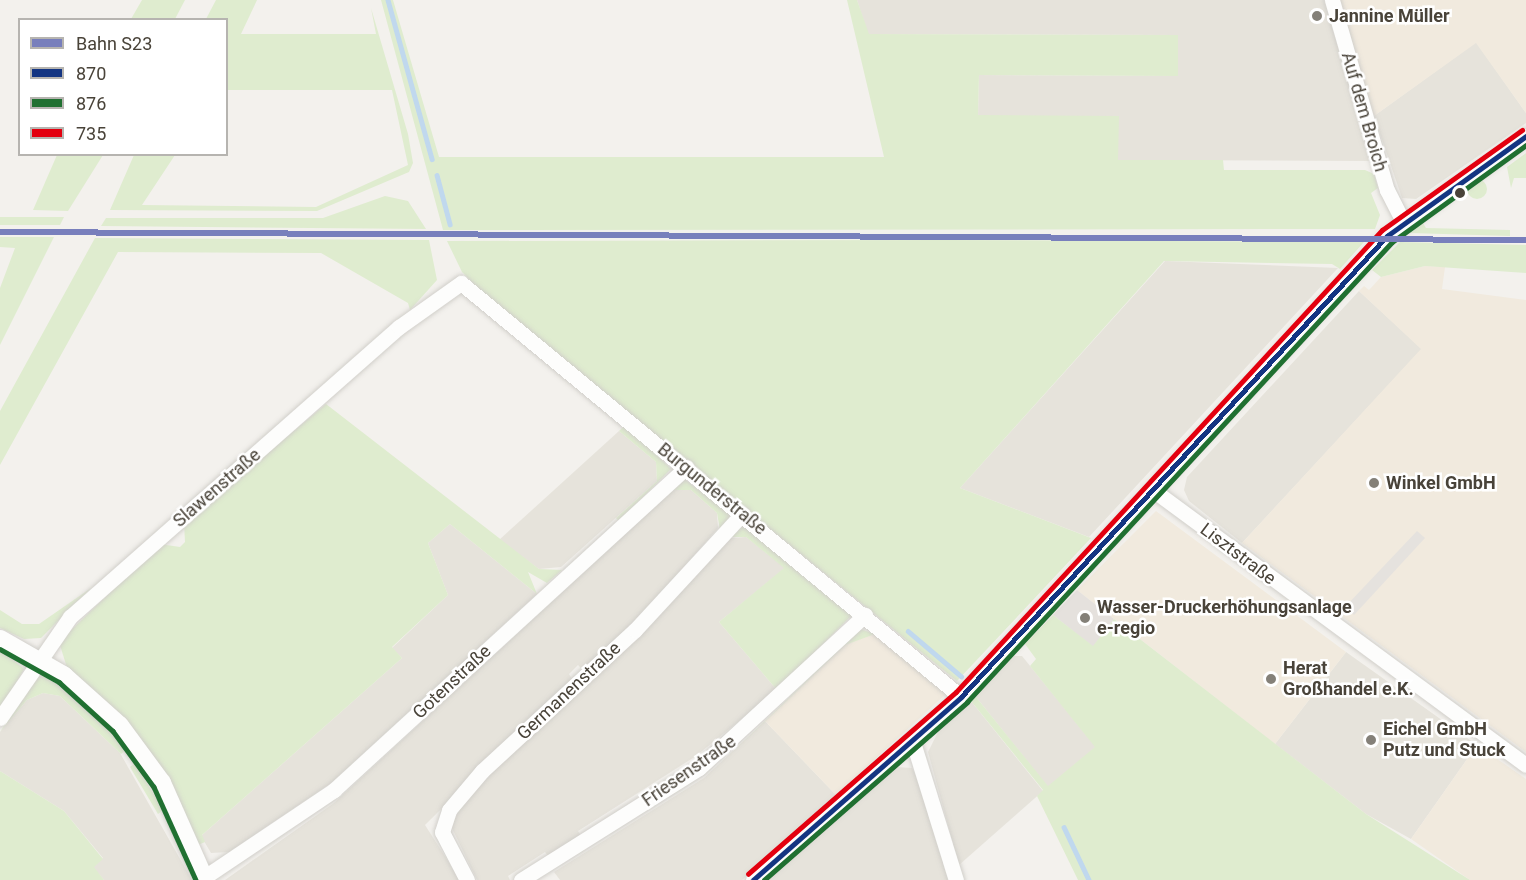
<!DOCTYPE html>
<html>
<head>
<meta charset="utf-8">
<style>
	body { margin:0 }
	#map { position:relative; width:1526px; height:880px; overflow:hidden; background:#f3f1ed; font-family:Roboto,sans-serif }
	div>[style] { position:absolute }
	.residential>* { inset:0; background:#e6e3db }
	.commercial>* { inset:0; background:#f1eade }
	.industrial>* { inset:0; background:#e5e1dd }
	.green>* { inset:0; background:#dfeccf }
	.round { border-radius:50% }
	.parking>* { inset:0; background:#e5e2de }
	.stream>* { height:4.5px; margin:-2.25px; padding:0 2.25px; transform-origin:2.25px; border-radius:2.25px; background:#c0d8ee }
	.roads { filter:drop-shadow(0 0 2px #d1cfca) drop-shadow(0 0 2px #d1cfca) }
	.minor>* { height:15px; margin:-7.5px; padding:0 7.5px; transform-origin:7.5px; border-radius:7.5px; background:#fdfdfc }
	.tertiary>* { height:20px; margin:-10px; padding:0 10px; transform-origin:10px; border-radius:10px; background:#fdfdfc }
	.bus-1>* { height:4.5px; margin:-2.25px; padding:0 2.25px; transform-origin:2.25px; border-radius:2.25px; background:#143582 }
	.bus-2>* { height:4.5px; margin:-2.25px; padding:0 2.25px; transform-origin:2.25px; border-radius:2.25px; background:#207031 }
	.bus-3>* { height:4.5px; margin:-2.25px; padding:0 2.25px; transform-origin:2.25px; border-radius:2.25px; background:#e3000f }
	.rail-1>* { height:6px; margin:-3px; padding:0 3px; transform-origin:3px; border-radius:3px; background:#787fbc }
	.dots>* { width:16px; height:16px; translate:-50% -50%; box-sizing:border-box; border:3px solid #fff; border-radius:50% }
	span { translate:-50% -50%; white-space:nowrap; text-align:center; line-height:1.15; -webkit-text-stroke:5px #fff; paint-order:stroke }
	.poi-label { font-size:18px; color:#494339; font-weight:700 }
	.left { translate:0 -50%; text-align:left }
	.street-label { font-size:18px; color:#494339 }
	.legend { position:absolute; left:18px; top:18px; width:210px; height:138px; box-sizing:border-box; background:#fff; border:2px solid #b6b4b0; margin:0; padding:8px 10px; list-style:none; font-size:18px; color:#494339 }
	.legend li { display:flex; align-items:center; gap:12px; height:30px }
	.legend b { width:30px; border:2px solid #b6b4b0 }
</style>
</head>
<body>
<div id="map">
	<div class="residential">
		<div style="clip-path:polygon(857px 0,1324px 0,1371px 161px,1118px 160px,1118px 117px,978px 116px,979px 75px,1178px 76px,1178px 35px,868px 34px)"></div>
		<div style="clip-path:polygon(1476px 42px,1526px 113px,1526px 123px,1416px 199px,1402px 198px,1374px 116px)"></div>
		<div style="clip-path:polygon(1165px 261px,1338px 268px,1089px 537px,960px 488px)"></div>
		<div style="clip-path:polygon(1359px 291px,1422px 349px,1242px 543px,1189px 501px,1184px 490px,1187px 477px)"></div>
		<div style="clip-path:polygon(619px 431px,656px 462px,657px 481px,561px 567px,539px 569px,499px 540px)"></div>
		<div style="clip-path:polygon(673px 490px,691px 490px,717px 513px,718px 528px,645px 611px,583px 670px,578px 665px,569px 674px,572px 679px,425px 825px,460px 880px,225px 880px,334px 803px)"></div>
		<div style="clip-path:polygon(450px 524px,537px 594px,331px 783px,229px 852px,211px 853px,201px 836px,402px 658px,392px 648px,448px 595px,428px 543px)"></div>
		<div style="clip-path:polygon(746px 537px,785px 568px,719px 622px,777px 690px,696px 756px,578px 831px,582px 837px,551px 859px,545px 852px,508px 876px,510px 880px,477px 880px,451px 826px,462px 805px,487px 773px,628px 648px,731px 538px)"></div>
		<div style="clip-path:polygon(1346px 652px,1477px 745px,1411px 839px,1366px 814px,1275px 744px)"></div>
		<div style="clip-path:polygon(1014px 656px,1022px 656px,1096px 747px,1048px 787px,976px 697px)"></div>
		<div style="clip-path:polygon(43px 693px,60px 696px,120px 753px,192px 880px,104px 880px,93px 867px,103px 858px,64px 811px,0 771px,0 732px,27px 700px)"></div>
		<div style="clip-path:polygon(971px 701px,1043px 791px,959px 865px,928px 752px,938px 732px)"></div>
		<div style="clip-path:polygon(765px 721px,836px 795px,742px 880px,560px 880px,554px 872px,704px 778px)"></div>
		<div style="clip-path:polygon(896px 767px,912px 768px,922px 787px,948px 880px,763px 880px)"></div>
	</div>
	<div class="commercial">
		<div style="clip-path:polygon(1340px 0,1526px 0,1526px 113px,1476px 43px,1374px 116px)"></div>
		<div style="clip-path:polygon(1425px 266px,1445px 267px,1442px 289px,1526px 300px,1526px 752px,1242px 543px,1421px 349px,1359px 291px,1364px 286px,1369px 290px,1381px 277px)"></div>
		<div style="clip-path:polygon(1156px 511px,1346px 652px,1275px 744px,1077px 590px)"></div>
		<div style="clip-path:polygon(865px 633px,875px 634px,947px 693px,836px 795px,765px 721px,845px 645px)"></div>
		<div style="clip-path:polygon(1477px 745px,1526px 779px,1526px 880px,1470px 880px,1411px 839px)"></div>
	</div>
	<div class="industrial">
		<div style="clip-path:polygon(1077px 590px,1114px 619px,1093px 647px,1053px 615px)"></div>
	</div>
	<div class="green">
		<div style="clip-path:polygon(142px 0,185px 0,175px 19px,131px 19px)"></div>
		<div style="clip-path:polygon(216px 0,257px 0,241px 34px,376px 34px,371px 8px,408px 134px,413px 163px,409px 172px,317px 211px,110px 210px,134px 155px,175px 155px,142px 205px,316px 207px,408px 165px,392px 90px,227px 90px,226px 20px,206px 19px)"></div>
		<div style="clip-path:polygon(381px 0,393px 0,439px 157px,884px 157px,847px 0,857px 0,869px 34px,1178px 35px,1178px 76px,979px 75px,978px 115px,1119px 116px,1118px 160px,1223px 160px,1224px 170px,1365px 170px,1374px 174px,1378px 188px,1371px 193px,1380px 215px,1375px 229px,443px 230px)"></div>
		<div style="clip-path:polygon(1526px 153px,1526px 178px,1514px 178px,1511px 188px,1507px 167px)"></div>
		<div style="clip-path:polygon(57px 155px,103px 155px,68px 211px,33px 210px)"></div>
		<div class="round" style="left:1467px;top:179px;width:20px;height:20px"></div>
		<div style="clip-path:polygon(385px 196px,408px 201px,426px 229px,101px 226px,106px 218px,323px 218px)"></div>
		<div style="clip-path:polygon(0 217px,64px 217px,60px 225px,0 225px)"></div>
		<div style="clip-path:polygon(1423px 223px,1426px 228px,1510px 230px,1510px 236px,1410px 233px)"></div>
		<div style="clip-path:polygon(0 237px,54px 237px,0 345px,0 288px,15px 248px,0 247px)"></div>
		<div style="clip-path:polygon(95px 238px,429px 240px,437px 280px,410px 310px,408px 303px,321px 253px,118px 252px,0 465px,0 411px)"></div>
		<div style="clip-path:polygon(447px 241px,947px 240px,1364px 242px,1340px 269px,1332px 264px,1164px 261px,960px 488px,1091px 538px,957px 681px,497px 307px,462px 272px)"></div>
		<div style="clip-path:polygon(1400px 242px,1526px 245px,1526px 273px,1425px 266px,1381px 277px,1372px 270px)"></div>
		<div style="clip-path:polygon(326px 404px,539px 569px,562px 570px,547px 583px,528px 572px,537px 594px,450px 524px,428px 543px,448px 595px,392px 647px,402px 658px,202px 835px,205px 842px,198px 845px,68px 671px,59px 642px,160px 544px,180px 547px,185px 542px,184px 523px)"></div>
		<div style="clip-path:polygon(626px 424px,671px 469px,619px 521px,616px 518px,657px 481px,656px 462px,619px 431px)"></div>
		<div style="clip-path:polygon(683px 478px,731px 515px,720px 530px,717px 513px,691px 490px,673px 490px,573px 580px)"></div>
		<div style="clip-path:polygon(741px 524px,852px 615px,777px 690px,719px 622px,784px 568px,746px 537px,728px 537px)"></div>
		<div style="clip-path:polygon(91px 588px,41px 638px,24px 639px,0 628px,0 610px,22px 624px,39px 624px)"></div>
		<div style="clip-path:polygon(1053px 615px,1093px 646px,1114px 619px,1366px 814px,1470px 880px,1078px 880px,1037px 796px,1043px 790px,971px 701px,976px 697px,1048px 786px,1095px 747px,1030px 666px,1036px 659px,1025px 644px)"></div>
		<div style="clip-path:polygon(860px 629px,875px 634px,845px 645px,728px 757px)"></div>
		<div style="clip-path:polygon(0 649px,24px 669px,0 711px)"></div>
		<div style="clip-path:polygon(44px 676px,56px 681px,128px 748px,121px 754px,60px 696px,43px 693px,27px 700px,0 732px,35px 678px)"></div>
		<div style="clip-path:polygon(135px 763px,163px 810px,158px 814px,130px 767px)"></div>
		<div style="clip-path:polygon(0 771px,64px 811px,103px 859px,94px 867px,104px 880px,0 880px)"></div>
	</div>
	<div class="parking">
		<div style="clip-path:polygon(1417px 531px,1425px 538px,1354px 615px,1345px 607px)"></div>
	</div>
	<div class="stream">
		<div style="left:388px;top:0;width:165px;rotate:74.5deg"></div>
		<div style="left:437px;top:175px;width:51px;rotate:75.1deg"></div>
		<div style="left:908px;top:631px;width:70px;rotate:40.3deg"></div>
		<div style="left:1064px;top:827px;width:59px;rotate:64.7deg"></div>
	</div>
	<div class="roads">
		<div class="minor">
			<div style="left:1332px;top:0;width:198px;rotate:73.9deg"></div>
			<div style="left:1387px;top:190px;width:36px;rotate:63deg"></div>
			<div style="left:1153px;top:490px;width:463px;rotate:36.4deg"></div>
			<div style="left:0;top:718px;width:123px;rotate:-55.3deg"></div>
			<div style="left:70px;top:617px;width:439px;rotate:-41.4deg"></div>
			<div style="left:399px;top:327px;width:76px;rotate:-35.4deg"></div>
			<div style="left:461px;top:283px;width:649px;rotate:39.62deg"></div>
			<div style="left:912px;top:739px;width:148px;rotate:72.7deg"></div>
			<div style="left:203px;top:878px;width:158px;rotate:-33.9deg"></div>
			<div style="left:334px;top:790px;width:478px;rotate:-42.5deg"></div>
			<div style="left:467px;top:880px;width:54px;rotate:-117.5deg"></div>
			<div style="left:442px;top:832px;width:23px;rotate:-72deg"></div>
			<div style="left:449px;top:810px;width:51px;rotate:-49.8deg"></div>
			<div style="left:482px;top:771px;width:208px;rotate:-42.7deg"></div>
			<div style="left:635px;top:630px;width:158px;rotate:-47.3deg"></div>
			<div style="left:521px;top:880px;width:210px;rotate:-32.2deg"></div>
			<div style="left:699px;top:768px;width:226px;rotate:-42.7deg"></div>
			<div style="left:753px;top:880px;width:277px;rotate:-41.3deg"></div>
			<div style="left:961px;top:697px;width:628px;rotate:-47.26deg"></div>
			<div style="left:1387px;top:236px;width:171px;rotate:-35.7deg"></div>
		</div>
		<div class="tertiary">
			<div style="left:0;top:640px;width:73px;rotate:29.7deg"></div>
			<div style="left:63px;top:676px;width:75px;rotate:41.8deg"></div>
			<div style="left:119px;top:726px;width:71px;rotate:53.6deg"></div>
			<div style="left:161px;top:783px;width:106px;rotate:66.1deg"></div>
		</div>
	</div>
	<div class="bus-1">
		<div style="left:753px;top:880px;width:277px;rotate:-41.3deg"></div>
		<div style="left:961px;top:697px;width:628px;rotate:-47.26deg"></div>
		<div style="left:1387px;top:236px;width:171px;rotate:-35.7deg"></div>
	</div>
	<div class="bus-2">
		<div style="left:0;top:649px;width:68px;rotate:29.2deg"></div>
		<div style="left:59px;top:682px;width:73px;rotate:42.2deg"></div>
		<div style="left:113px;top:731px;width:69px;rotate:53.8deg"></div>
		<div style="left:154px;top:787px;width:102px;rotate:65.7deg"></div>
		<div style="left:764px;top:880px;width:270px;rotate:-41.2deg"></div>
		<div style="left:967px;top:702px;width:626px;rotate:-47.26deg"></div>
		<div style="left:1392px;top:242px;width:165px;rotate:-35.9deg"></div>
	</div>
	<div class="bus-3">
		<div style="left:748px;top:874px;width:276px;rotate:-41.2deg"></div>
		<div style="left:956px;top:692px;width:628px;rotate:-47.32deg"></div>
		<div style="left:1382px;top:230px;width:172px;rotate:-35.5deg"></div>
	</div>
	<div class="rail-1">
		<div style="left:0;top:232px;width:1526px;rotate:0.3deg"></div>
	</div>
	<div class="dots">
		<div style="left:1317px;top:16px;background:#848078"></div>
		<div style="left:1460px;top:193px;background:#494339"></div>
		<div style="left:1374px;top:483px;background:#848078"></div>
		<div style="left:1085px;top:618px;background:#848078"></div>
		<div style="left:1271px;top:679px;background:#848078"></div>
		<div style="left:1371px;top:740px;background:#848078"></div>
	</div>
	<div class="poi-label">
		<span class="left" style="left:1329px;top:16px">Jannine Müller</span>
		<span class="left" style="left:1386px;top:483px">Winkel GmbH</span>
		<span class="left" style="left:1097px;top:618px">Wasser-Druckerhöhungsanlage<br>e-regio</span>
		<span class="left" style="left:1283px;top:679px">Herat<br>Großhandel e.K.</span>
		<span class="left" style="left:1383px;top:740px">Eichel GmbH<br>Putz und Stuck</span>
	</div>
	<div class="street-label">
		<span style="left:1364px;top:112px;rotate:74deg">Auf dem Broich</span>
		<span style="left:217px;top:488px;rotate:-41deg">Slawenstraße</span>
		<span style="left:712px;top:489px;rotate:39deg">Burgunderstraße</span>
		<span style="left:1238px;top:554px;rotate:37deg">Lisztstraße</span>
		<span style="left:452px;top:682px;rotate:-43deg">Gotenstraße</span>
		<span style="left:569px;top:691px;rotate:-43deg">Germanenstraße</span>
		<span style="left:689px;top:771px;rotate:-35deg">Friesenstraße</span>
	</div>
	<ul class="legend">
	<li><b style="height:8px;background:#787fbc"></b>Bahn S23</li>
	<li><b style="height:8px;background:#143582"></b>870</li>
	<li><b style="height:8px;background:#207031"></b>876</li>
	<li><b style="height:8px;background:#e3000f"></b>735</li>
	</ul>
</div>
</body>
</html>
